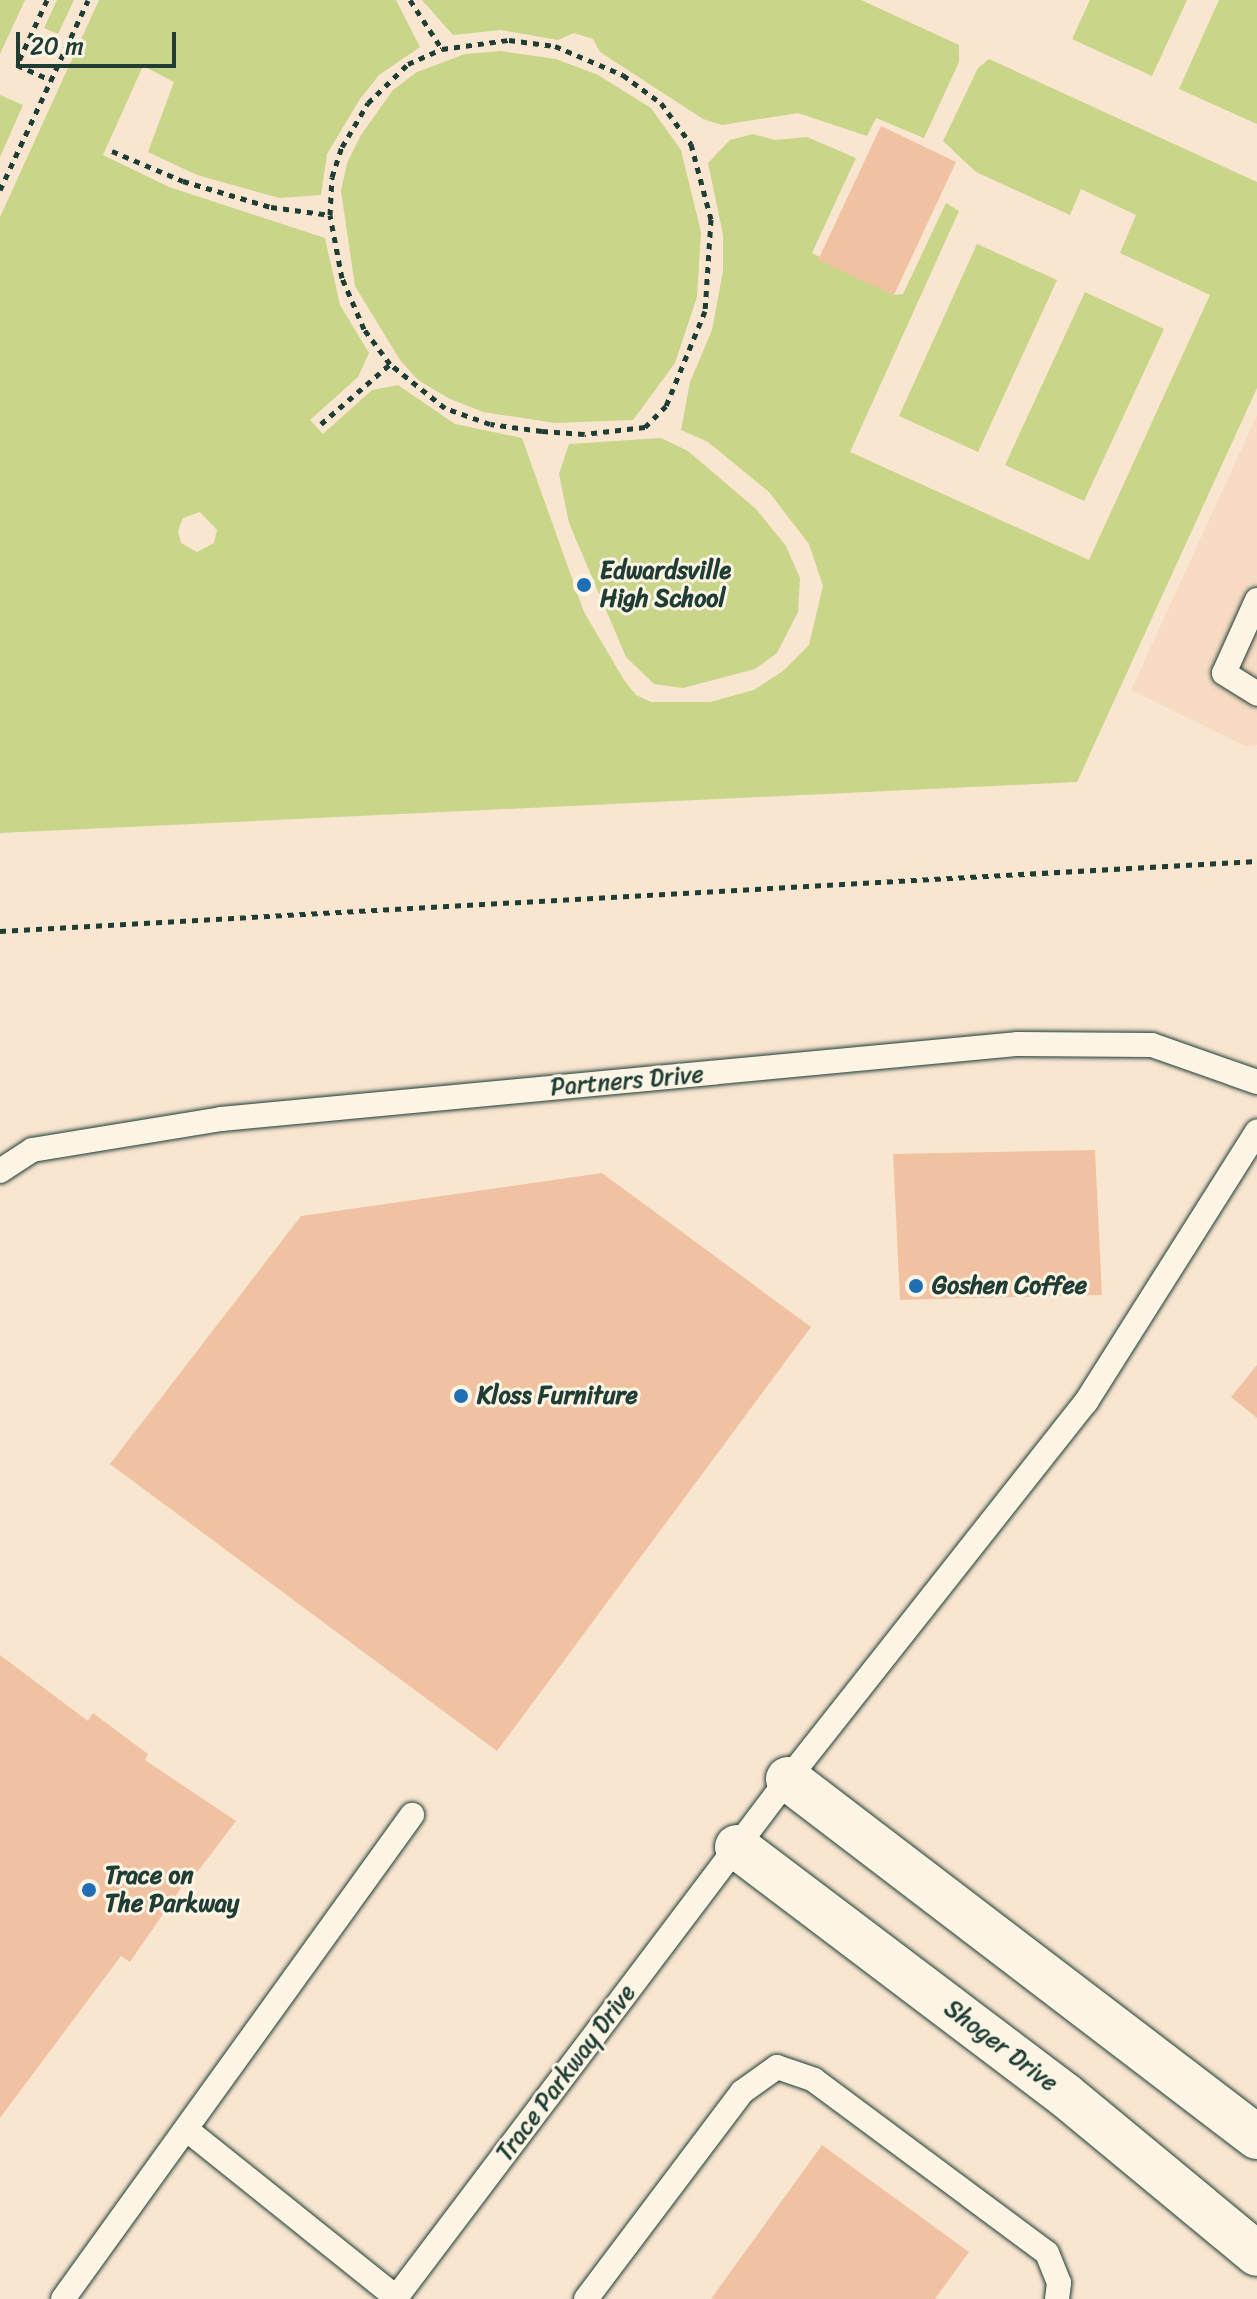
<!DOCTYPE html>
<html>
<head>
<meta charset="utf-8">
<style>
	body { margin:0 }
	#map { position:relative; width:1257px; height:2299px; overflow:hidden; background:#f9e6d1; font-family:Sriracha,sans-serif }
	div>[style] { position:absolute }
	.built>* { inset:0; background:#f7dbc3 }
	.green>* { inset:0; background:#c9d588 }
	.building>* { inset:0; background:#f1c2a1 }
	.path>* { height:5px; margin-top:-2.5px; transform-origin:0; background:repeating-linear-gradient(90deg,#1f3d34 0 6px,transparent 0 12px) }
	.roads { filter:drop-shadow(0 0 2px #1f3d34) drop-shadow(0 0 2px #1f3d34) }
	.lane>* { height:24px; margin:-12px; padding:0 12px; transform-origin:12px; border-radius:12px; background:#fcf5e5 }
	.street>* { height:44px; margin:-22px; padding:0 22px; transform-origin:22px; border-radius:22px; background:#fcf5e5 }
	.dots>* { width:22px; height:22px; translate:-50% -50%; box-sizing:border-box; border:4px solid #fcf5e5; border-radius:50% }
	span { translate:-50% -50%; white-space:nowrap; text-align:center; line-height:1.15; -webkit-text-stroke:6px #fcf5e5; paint-order:stroke }
	.poi-label { font-size:24px; color:#1f3d34; font-weight:700 }
	.left { translate:0 -50%; text-align:left }
	.street-label { font-size:24px; color:#1f3d34 }
	.scale { position:absolute; left:16px; top:32px; width:160px; height:36px; box-sizing:border-box; border:4px solid #1f3d34; border-top:0; padding-left:10px; font-size:24px; line-height:28px; white-space:nowrap; color:#1f3d34; -webkit-text-stroke:6px #fcf5e5; paint-order:stroke }
</style>
</head>
<body>
<div id="map">
	<div class="built">
		<div style="clip-path:polygon(1257px 415px,1257px 745px,1245px 746px,1131px 690px)"></div>
	</div>
	<div class="green">
		<div style="clip-path:polygon(0 0,25px 0,0 54px)"></div>
		<div style="clip-path:polygon(57px 0,74px 0,58px 34px,44px 28px)"></div>
		<div style="clip-path:polygon(evenodd,99px 0,396px 0,420px 47px,379px 75px,360px 99px,327px 154px,321px 195px,279px 198px,197px 175px,148px 152px,174px 82px,143px 66px,103px 155px,169px 187px,325px 238px,340px 305px,369px 353px,358px 377px,310px 420px,323px 434px,372px 390px,398px 385px,455px 424px,522px 438px,584px 612px,624px 680px,636px 695px,651px 702px,710px 702px,754px 690px,783px 671px,809px 645px,823px 586px,809px 544px,769px 492px,708px 442px,681px 430px,690px 382px,712px 330px,723px 271px,723px 235px,708px 163px,730px 140px,753px 134px,775px 140px,807px 137px,856px 158px,812px 253px,894px 295px,903px 294px,946px 203px,959px 211px,850px 452px,1089px 560px,1210px 295px,1120px 253px,1136px 215px,1081px 189px,1070px 215px,976px 172px,943px 141px,978px 68px,989px 59px,1257px 182px,1257px 388px,1077px 782px,0 833px,0 217px,99px 0,200px 512px,217px 530px,214px 543px,197px 552px,181px 543px,178px 531px,183px 518px,200px 512px)"></div>
		<div style="clip-path:polygon(422px 0,861px 0,959px 45px,959px 62px,924px 138px,876px 118px,867px 136px,798px 113px,722px 125px,703px 119px,600px 52px,593px 39px,574px 33px,558px 40px,501px 30px,453px 35px)"></div>
		<div style="clip-path:polygon(1090px 0,1187px 0,1152px 76px,1072px 39px)"></div>
		<div style="clip-path:polygon(1219px 0,1257px 0,1257px 124px,1179px 89px)"></div>
		<div style="clip-path:polygon(500px 51px,556px 59px,598px 75px,651px 108px,681px 150px,701px 232px,697px 297px,675px 363px,633px 420px,555px 423px,483px 412px,448px 398px,418px 380px,400px 360px,355px 286px,341px 191px,347px 163px,361px 135px,393px 90px,417px 72px,465px 54px)"></div>
		<div style="clip-path:polygon(0 95px,23px 105px,0 157px)"></div>
		<div style="clip-path:polygon(977px 244px,1057px 280px,978px 452px,899px 416px)"></div>
		<div style="clip-path:polygon(1085px 292px,1164px 329px,1084px 501px,1005px 465px)"></div>
		<div style="clip-path:polygon(661px 438px,688px 451px,756px 509px,786px 546px,800px 578px,798px 612px,777px 653px,755px 669px,683px 688px,654px 684px,626px 657px,569px 523px,559px 474px,569px 444px)"></div>
	</div>
	<div class="building">
		<div style="clip-path:polygon(881px 126px,956px 162px,894px 295px,818px 260px)"></div>
		<div style="clip-path:polygon(1095px 1150px,1102px 1295px,900px 1300px,893px 1154px)"></div>
		<div style="clip-path:polygon(602px 1173px,811px 1327px,497px 1751px,110px 1464px,301px 1216px)"></div>
		<div style="clip-path:polygon(1257px 1365px,1257px 1418px,1231px 1397px)"></div>
		<div style="clip-path:polygon(0 1655px,88px 1721px,93px 1713px,148px 1754px,145px 1760px,236px 1821px,195px 1875px,192px 1872px,130px 1962px,121px 1956px,0 2118px)"></div>
		<div style="clip-path:polygon(822px 2145px,969px 2252px,935px 2299px,711px 2299px)"></div>
	</div>
	<div class="path">
		<div style="left:47px;top:0;width:72px;rotate:114.8deg"></div>
		<div style="left:17px;top:65px;width:37px;rotate:24deg"></div>
		<div style="left:410px;top:0;width:59px;rotate:56.9deg"></div>
		<div style="left:509px;top:40px;width:46px;rotate:7.4deg"></div>
		<div style="left:555px;top:46px;width:74px;rotate:23.1deg"></div>
		<div style="left:623px;top:75px;width:47px;rotate:36.4deg"></div>
		<div style="left:661px;top:103px;width:51px;rotate:53.8deg"></div>
		<div style="left:691px;top:144px;width:78px;rotate:75.1deg"></div>
		<div style="left:711px;top:219px;width:92px;rotate:93.7deg"></div>
		<div style="left:705px;top:311px;width:103px;rotate:112.3deg"></div>
		<div style="left:666px;top:406px;width:30px;rotate:135deg"></div>
		<div style="left:645px;top:427px;width:61px;rotate:173.5deg"></div>
		<div style="left:584px;top:434px;width:42px;rotate:-175.9deg"></div>
		<div style="left:542px;top:431px;width:52px;rotate:-172.3deg"></div>
		<div style="left:490px;top:424px;width:48px;rotate:-160.4deg"></div>
		<div style="left:445px;top:408px;width:70px;rotate:-141.3deg"></div>
		<div style="left:390px;top:364px;width:44px;rotate:-126.6deg"></div>
		<div style="left:364px;top:329px;width:56px;rotate:-113.3deg"></div>
		<div style="left:342px;top:278px;width:64px;rotate:-100.8deg"></div>
		<div style="left:330px;top:215px;width:38px;rotate:-87deg"></div>
		<div style="left:332px;top:177px;width:32px;rotate:-72deg"></div>
		<div style="left:342px;top:147px;width:51px;rotate:-59.4deg"></div>
		<div style="left:368px;top:103px;width:56px;rotate:-44.3deg"></div>
		<div style="left:408px;top:64px;width:37px;rotate:-24deg"></div>
		<div style="left:442px;top:49px;width:68px;rotate:-7.7deg"></div>
		<div style="left:112px;top:151px;width:77px;rotate:22.9deg"></div>
		<div style="left:183px;top:181px;width:92px;rotate:16.5deg"></div>
		<div style="left:271px;top:207px;width:60px;rotate:7.7deg"></div>
		<div style="left:0;top:190px;width:209px;rotate:-65.1deg"></div>
		<div style="left:321px;top:424px;width:91px;rotate:-41deg"></div>
		<div style="left:0;top:931px;width:1259px;rotate:-3.19deg"></div>
	</div>
	<div class="roads">
		<div class="lane">
			<div style="left:1257px;top:600px;width:80px;rotate:114.3deg"></div>
			<div style="left:1224px;top:673px;width:39px;rotate:32deg"></div>
			<div style="left:0;top:1171px;width:38px;rotate:-33deg"></div>
			<div style="left:32px;top:1150px;width:192px;rotate:-9.3deg"></div>
			<div style="left:221px;top:1119px;width:801px;rotate:-5.38deg"></div>
			<div style="left:1018px;top:1044px;width:134px;rotate:0.4deg"></div>
			<div style="left:1152px;top:1045px;width:111px;rotate:19.4deg"></div>
			<div style="left:186px;top:2129px;width:272px;rotate:38.7deg"></div>
			<div style="left:63px;top:2299px;width:597px;rotate:-54.21deg"></div>
			<div style="left:395px;top:2299px;width:652px;rotate:-52.92deg"></div>
			<div style="left:788px;top:1779px;width:481px;rotate:-51.7deg"></div>
			<div style="left:1086px;top:1402px;width:320px;rotate:-57.7deg"></div>
			<div style="left:586px;top:2299px;width:259px;rotate:-53deg"></div>
			<div style="left:742px;top:2092px;width:43px;rotate:-35.5deg"></div>
			<div style="left:777px;top:2067px;width:39px;rotate:19deg"></div>
			<div style="left:814px;top:2080px;width:290px;rotate:36.6deg"></div>
			<div style="left:1047px;top:2253px;width:32px;rotate:68deg"></div>
			<div style="left:1059px;top:2283px;width:16px;rotate:97deg"></div>
		</div>
		<div class="street">
			<div style="left:788px;top:1779px;width:590px;rotate:37.36deg"></div>
			<div style="left:737px;top:1847px;width:411px;rotate:37.1deg"></div>
			<div style="left:1065px;top:2095px;width:249px;rotate:39.6deg"></div>
		</div>
	</div>
	<div class="dots">
		<div style="left:584px;top:585px;background:#1f6fb2"></div>
		<div style="left:916px;top:1286px;background:#1f6fb2"></div>
		<div style="left:461px;top:1396px;background:#1f6fb2"></div>
		<div style="left:89px;top:1890px;background:#1f6fb2"></div>
	</div>
	<div class="poi-label">
		<span class="left" style="left:600px;top:585px">Edwardsville<br>High School</span>
		<span class="left" style="left:932px;top:1286px">Goshen Coffee</span>
		<span class="left" style="left:477px;top:1396px">Kloss Furniture</span>
		<span class="left" style="left:105px;top:1890px">Trace on<br>The Parkway</span>
	</div>
	<div class="street-label">
		<span style="left:627px;top:1081px;rotate:-5deg">Partners Drive</span>
		<span style="left:1001px;top:2046px;rotate:37deg">Shoger Drive</span>
		<span style="left:566px;top:2073px;rotate:-53deg">Trace Parkway Drive</span>
	</div>
	<div class="scale">20 m</div>
</div>
</body>
</html>
